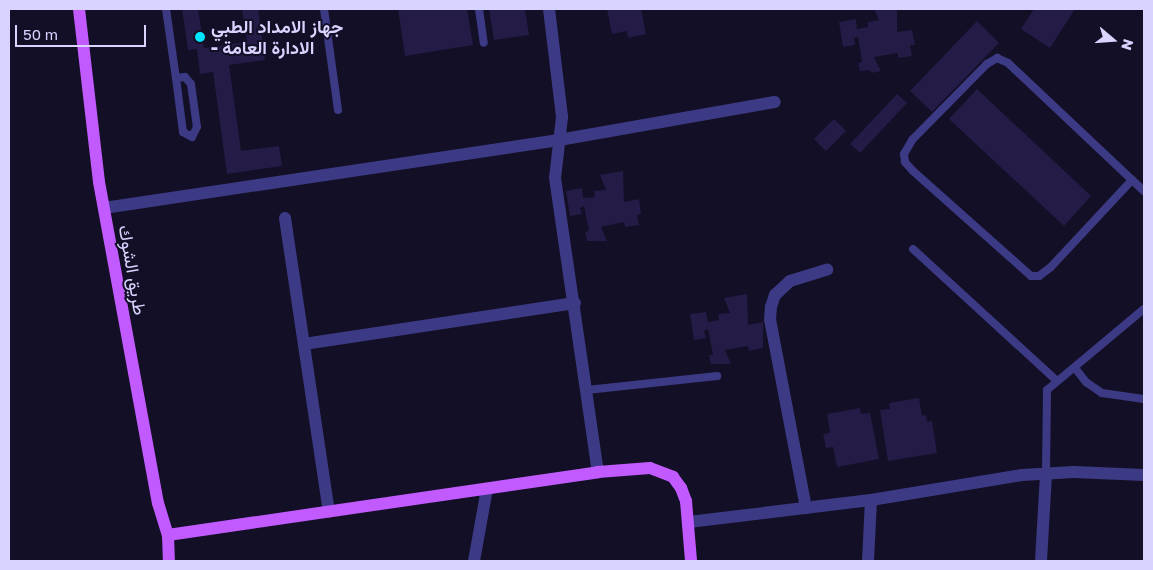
<!DOCTYPE html>
<html>
<head>
<meta charset="utf-8">
<style>
	body { margin:0 }
	#map { position:relative; width:1153px; height:570px; overflow:hidden; background:#130f26; font-family:"Golos Text",Vazirmatn,sans-serif }
	div>[style] { position:absolute }
	.building>* { inset:0; background:#241b47 }
	.lane>* { height:8px; margin:-4px; padding:0 4px; transform-origin:4px; border-radius:4px; background:#3d3a85 }
	.street>* { height:12px; margin:-6px; padding:0 6px; transform-origin:6px; border-radius:6px; background:#3d3a85 }
	.primary>* { height:12px; margin:-6px; padding:0 6px; transform-origin:6px; border-radius:6px; background:#c25bff }
	.dots>* { width:14px; height:14px; translate:-50% -50%; box-sizing:border-box; border:2px solid #130f26; border-radius:50% }
	span { translate:-50% -50%; white-space:nowrap; text-align:center; line-height:1.15; -webkit-text-stroke:4px #130f26; paint-order:stroke }
	.poi-label { font-size:18px; color:#d9d4ff; font-weight:700 }
	.left { translate:0 -50%; text-align:left }
	.street-label { font-size:18px; color:#d9d4ff }
	.frame { position:absolute; inset:0; border:10px solid #d9d4ff; pointer-events:none }
	.north { position:absolute; left:1088px; top:15px; width:50px; height:50px; -webkit-text-stroke:4px #130f26; paint-order:stroke; rotate:108deg; font-size:14px; font-weight:700; line-height:20px; text-align:center; color:#d9d4ff }
	.north::after { content:''; display:block; margin:auto; width:18px; height:22px; background:#d9d4ff; clip-path:polygon(50% 0,100% 100%,50% 72%,0 100%) }
	.scale { position:absolute; left:15px; top:25px; width:131px; height:22px; box-sizing:border-box; border:2px solid #d9d4ff; border-top:0; padding-left:6px; font-size:15px; line-height:18px; white-space:nowrap; color:#d9d4ff; -webkit-text-stroke:4px #130f26; paint-order:stroke }
</style>
</head>
<body>
<div id="map">
	<div class="building">
		<div style="clip-path:polygon(182px 9px,198px 9px,204px 48px,247px 42px,242px 9px,258px 9px,265px 60px,229px 65px,241px 151px,279px 146px,282px 166px,227px 174px,213px 72px,200px 74px,197px 49px,188px 50px)"></div>
		<div style="clip-path:polygon(398px 9px,467px 9px,473px 45px,405px 56px)"></div>
		<div style="clip-path:polygon(489px 9px,525px 9px,529px 35px,494px 40px)"></div>
		<div style="clip-path:polygon(607px 9px,641px 9px,646px 34px,628px 38px,627px 31px,612px 34px)"></div>
		<div style="clip-path:polygon(874px 9px,897px 9px,897px 32px,912px 30px,915px 45px,910px 45px,912px 56px,898px 58px,898px 53px,874px 57px,881px 71px,871px 73px,870px 70px,860px 71px,858px 63px,862px 62px,858px 37px,854px 38px,855px 45px,843px 47px,839px 22px,856px 19px,857px 29px,868px 27px,868px 22px,879px 20px)"></div>
		<div style="clip-path:polygon(1034px 9px,1075px 9px,1050px 48px,1021px 29px)"></div>
		<div style="clip-path:polygon(977px 21px,999px 43px,932px 112px,910px 91px)"></div>
		<div style="clip-path:polygon(977px 89px,1091px 196px,1064px 226px,949px 119px)"></div>
		<div style="clip-path:polygon(897px 94px,907px 103px,860px 153px,850px 144px)"></div>
		<div style="clip-path:polygon(834px 119px,846px 131px,826px 151px,814px 139px)"></div>
		<div style="clip-path:polygon(623px 171px,624px 202px,639px 199px,641px 214px,637px 215px,639px 225px,625px 227px,624px 222px,601px 227px,607px 241px,587px 241px,585px 232px,589px 231px,584px 206px,580px 208px,582px 214px,570px 216px,566px 191px,582px 188px,583px 198px,595px 197px,594px 191px,606px 190px,600px 175px)"></div>
		<div style="clip-path:polygon(747px 294px,748px 325px,763px 322px,763px 348px,749px 351px,748px 346px,725px 350px,731px 364px,711px 364px,709px 355px,713px 355px,708px 329px,704px 331px,706px 338px,694px 340px,690px 314px,706px 312px,708px 322px,719px 320px,718px 314px,730px 313px,724px 298px)"></div>
		<div style="clip-path:polygon(919px 398px,922px 416px,926px 415px,927px 422px,932px 421px,937px 453px,888px 461px,880px 410px,890px 409px,889px 403px)"></div>
		<div style="clip-path:polygon(860px 408px,861px 414px,870px 413px,879px 459px,837px 467px,833px 447px,826px 448px,823px 434px,830px 433px,827px 414px)"></div>
	</div>
	<div class="lane">
		<div style="left:166px;top:9px;width:70px;rotate:81.8deg"></div>
		<div style="left:324px;top:9px;width:102px;rotate:82.1deg"></div>
		<div style="left:479px;top:9px;width:34px;rotate:82deg"></div>
		<div style="left:185px;top:77px;width:9px;rotate:49deg"></div>
		<div style="left:191px;top:84px;width:43px;rotate:82.1deg"></div>
		<div style="left:197px;top:127px;width:11px;rotate:117deg"></div>
		<div style="left:192px;top:137px;width:10px;rotate:-151deg"></div>
		<div style="left:183px;top:132px;width:54px;rotate:-97.4deg"></div>
		<div style="left:176px;top:78px;width:9px;rotate:-6deg"></div>
		<div style="left:1132px;top:180px;width:119px;rotate:133deg"></div>
		<div style="left:1051px;top:267px;width:15px;rotate:143deg"></div>
		<div style="left:1039px;top:276px;width:8px;rotate:180deg"></div>
		<div style="left:1031px;top:276px;width:158px;rotate:-138.3deg"></div>
		<div style="left:913px;top:171px;width:12px;rotate:-132deg"></div>
		<div style="left:905px;top:162px;width:8px;rotate:-97deg"></div>
		<div style="left:904px;top:154px;width:16px;rotate:-60deg"></div>
		<div style="left:912px;top:140px;width:107px;rotate:-45.4deg"></div>
		<div style="left:987px;top:64px;width:12px;rotate:-31deg"></div>
		<div style="left:997px;top:58px;width:12px;rotate:24deg"></div>
		<div style="left:1008px;top:63px;width:187px;rotate:43.3deg"></div>
		<div style="left:913px;top:249px;width:195px;rotate:42.5deg"></div>
		<div style="left:1075px;top:368px;width:18px;rotate:52deg"></div>
		<div style="left:1086px;top:382px;width:19px;rotate:35deg"></div>
		<div style="left:1102px;top:393px;width:42px;rotate:8.1deg"></div>
		<div style="left:587px;top:390px;width:131px;rotate:-6.1deg"></div>
		<div style="left:1046px;top:473px;width:83px;rotate:-89.3deg"></div>
		<div style="left:1047px;top:390px;width:126px;rotate:-39.9deg"></div>
	</div>
	<div class="street">
		<div style="left:549px;top:9px;width:109px;rotate:83.1deg"></div>
		<div style="left:562px;top:117px;width:61px;rotate:96.5deg"></div>
		<div style="left:555px;top:178px;width:297px;rotate:81.7deg"></div>
		<div style="left:104px;top:208px;width:460px;rotate:-8.5deg"></div>
		<div style="left:559px;top:140px;width:219px;rotate:-10deg"></div>
		<div style="left:285px;top:218px;width:297px;rotate:81.5deg"></div>
		<div style="left:304px;top:344px;width:274px;rotate:-8.6deg"></div>
		<div style="left:806px;top:508px;width:191px;rotate:-100.8deg"></div>
		<div style="left:770px;top:320px;width:13px;rotate:-86deg"></div>
		<div style="left:771px;top:307px;width:13px;rotate:-72deg"></div>
		<div style="left:775px;top:295px;width:21px;rotate:-43deg"></div>
		<div style="left:790px;top:281px;width:39px;rotate:-17deg"></div>
		<div style="left:689px;top:522px;width:183px;rotate:-6.9deg"></div>
		<div style="left:871px;top:500px;width:153px;rotate:-9.4deg"></div>
		<div style="left:1022px;top:475px;width:52px;rotate:-3.3deg"></div>
		<div style="left:1074px;top:472px;width:70px;rotate:2.5deg"></div>
		<div style="left:474px;top:561px;width:73px;rotate:-79.8deg"></div>
		<div style="left:868px;top:561px;width:61px;rotate:-87.2deg"></div>
		<div style="left:1041px;top:561px;width:88px;rotate:-86.7deg"></div>
	</div>
	<div class="primary">
		<div style="left:79px;top:9px;width:174px;rotate:83.4deg"></div>
		<div style="left:99px;top:182px;width:326px;rotate:79.6deg"></div>
		<div style="left:158px;top:503px;width:34px;rotate:73deg"></div>
		<div style="left:168px;top:535px;width:26px;rotate:88deg"></div>
		<div style="left:168px;top:535px;width:435px;rotate:-8.3deg"></div>
		<div style="left:598px;top:472px;width:52px;rotate:-4.4deg"></div>
		<div style="left:650px;top:468px;width:25px;rotate:21deg"></div>
		<div style="left:673px;top:477px;width:14px;rotate:54deg"></div>
		<div style="left:681px;top:488px;width:14px;rotate:69deg"></div>
		<div style="left:686px;top:501px;width:60px;rotate:85.2deg"></div>
	</div>
	<div class="dots">
		<div style="left:200px;top:37px;background:#00e5ff"></div>
	</div>
	<div class="poi-label">
		<span class="left" style="left:211px;top:37px">جهاز الامداد الطبي<br>- الادارة العامة</span>
	</div>
	<div class="street-label">
		<span style="left:133px;top:270px;rotate:80deg">طريق الشوك</span>
	</div>
	<div class="frame"></div>
	<div class="north">N</div>
	<div class="scale">50 m</div>
</div>
</body>
</html>
